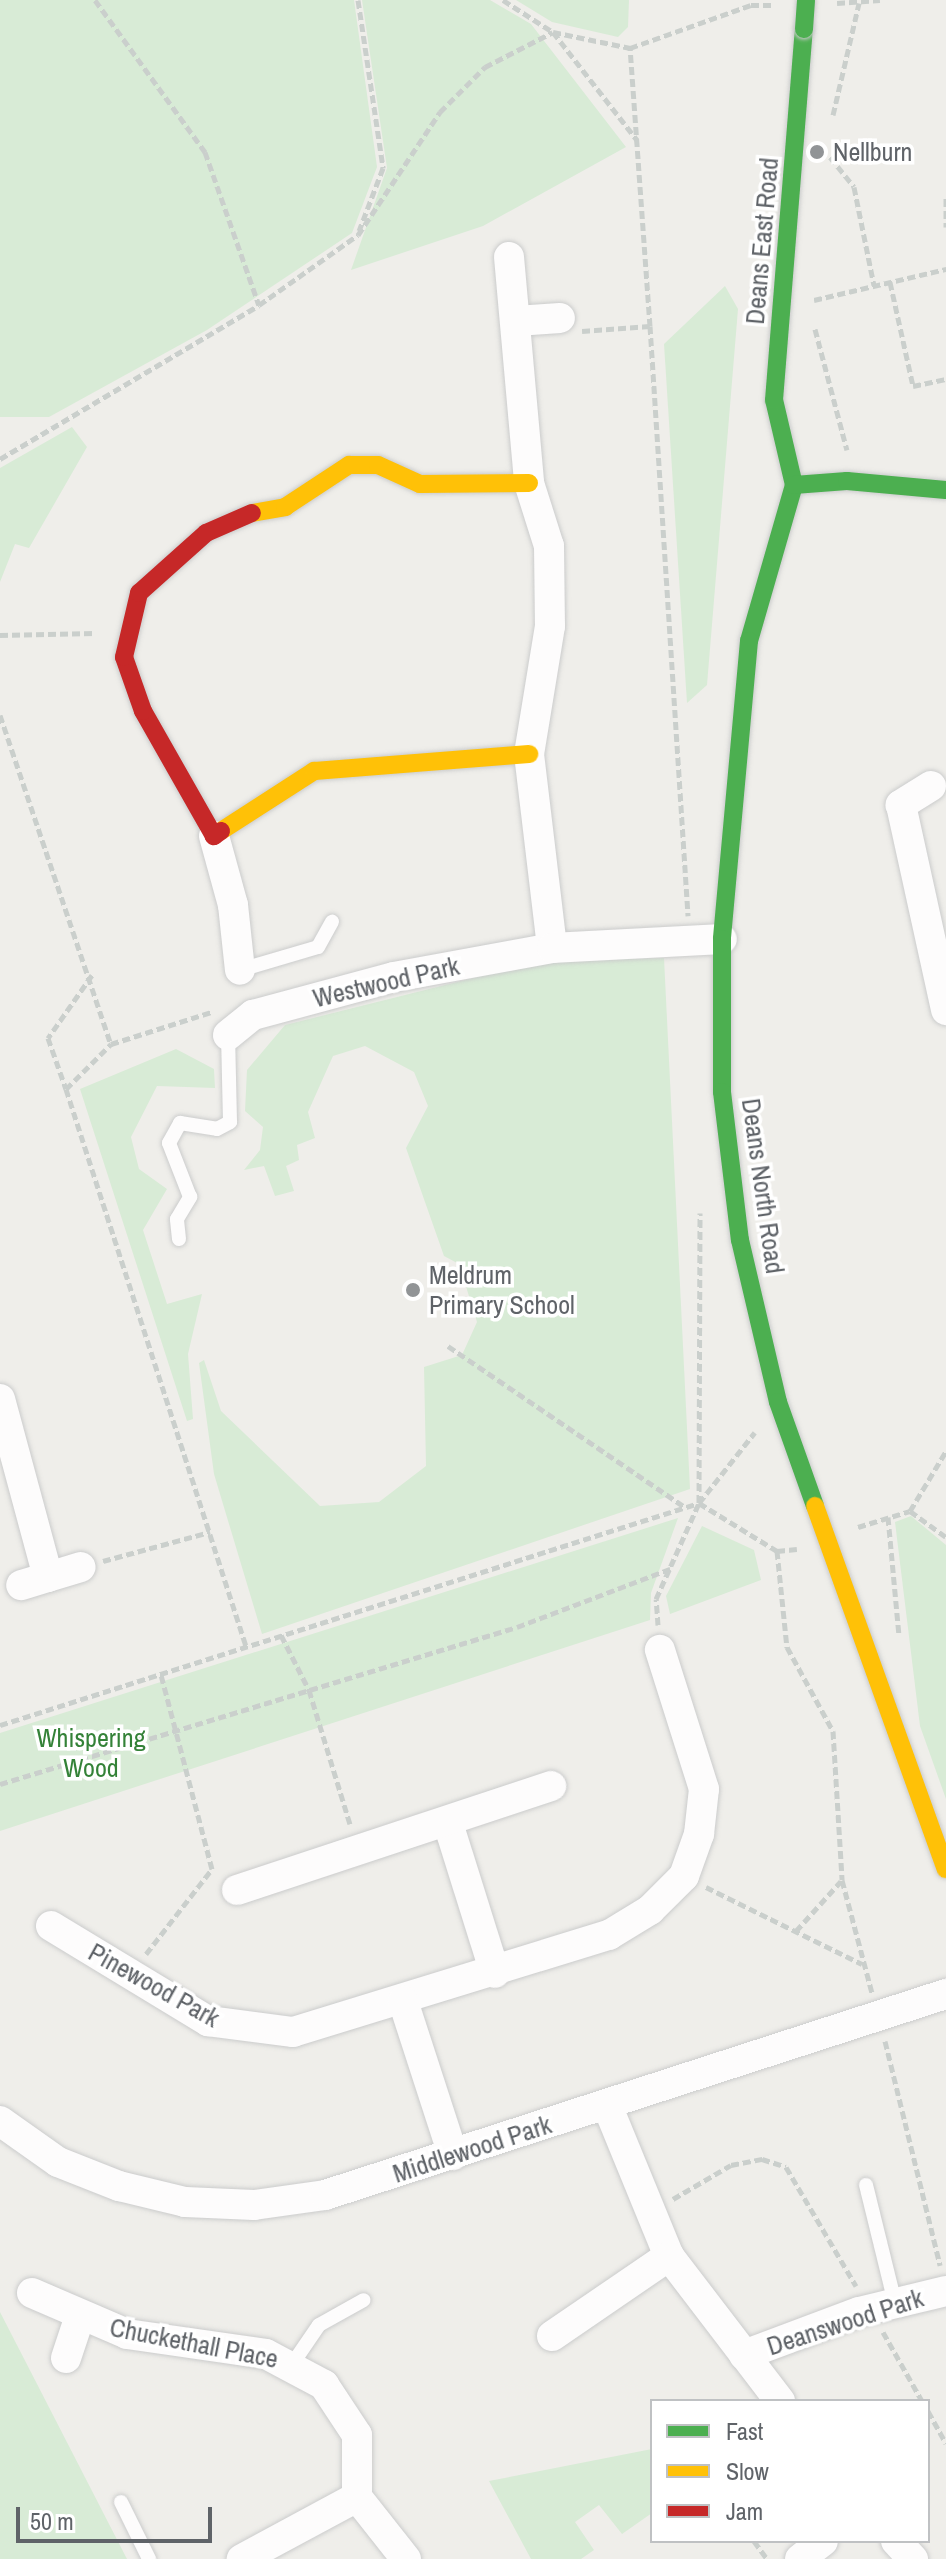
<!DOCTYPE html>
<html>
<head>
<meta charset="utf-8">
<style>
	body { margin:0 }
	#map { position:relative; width:946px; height:2559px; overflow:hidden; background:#efeeea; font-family:"Archivo Narrow",sans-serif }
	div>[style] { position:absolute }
	.green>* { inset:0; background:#d8ebd6 }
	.path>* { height:5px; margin-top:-2.5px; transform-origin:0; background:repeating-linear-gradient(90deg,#cacfcc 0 8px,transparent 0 12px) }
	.roads { filter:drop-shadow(0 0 2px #cbcccc) drop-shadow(0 0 2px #cbcccc) }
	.lane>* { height:14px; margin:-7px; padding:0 7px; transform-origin:7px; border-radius:7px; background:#fdfcfc }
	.street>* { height:30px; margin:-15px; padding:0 15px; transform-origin:15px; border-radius:15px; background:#fdfcfc }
	.fast>* { height:18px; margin:-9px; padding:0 9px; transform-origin:9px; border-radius:9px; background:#4caf50 }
	.slow>* { height:18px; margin:-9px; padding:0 9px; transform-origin:9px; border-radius:9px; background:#ffc107 }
	.jam>* { height:18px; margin:-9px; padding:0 9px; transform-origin:9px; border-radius:9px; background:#c62828 }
	.bridges { filter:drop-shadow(0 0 2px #cacacb) drop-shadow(0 0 2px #cacacb) }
	.fast-bridge>* { height:18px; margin:-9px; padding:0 9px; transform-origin:9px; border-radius:9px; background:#4caf50 }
	.dots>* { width:22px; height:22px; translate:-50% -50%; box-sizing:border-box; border:4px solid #fff; border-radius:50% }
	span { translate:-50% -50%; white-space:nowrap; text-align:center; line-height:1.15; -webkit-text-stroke:7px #fff; paint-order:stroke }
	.poi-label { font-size:26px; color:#5f6368 }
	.left { translate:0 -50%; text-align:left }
	.street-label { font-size:26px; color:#5f6368 }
	.park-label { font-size:26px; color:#348238 }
	.legend { position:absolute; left:650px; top:2399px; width:280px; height:144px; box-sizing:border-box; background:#fff; border:2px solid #bfc1c3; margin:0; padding:10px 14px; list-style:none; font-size:24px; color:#5f6368 }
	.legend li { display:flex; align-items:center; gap:16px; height:40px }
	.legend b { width:40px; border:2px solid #bfc1c3 }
	.scale { position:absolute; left:16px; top:2507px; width:196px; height:36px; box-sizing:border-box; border:4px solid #5f6368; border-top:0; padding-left:10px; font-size:24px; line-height:28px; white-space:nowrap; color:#5f6368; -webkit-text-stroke:6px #fff; paint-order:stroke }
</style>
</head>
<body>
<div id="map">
	<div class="green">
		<div style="clip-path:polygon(0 0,354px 0,377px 167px,352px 233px,207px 330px,49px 417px,0 417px)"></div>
		<div style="clip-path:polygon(362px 0,490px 0,531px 24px,626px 147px,483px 226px,351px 270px,387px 168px)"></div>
		<div style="clip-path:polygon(516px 0,629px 0,628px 27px,618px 37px,552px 22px)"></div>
		<div style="clip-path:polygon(725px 286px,738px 309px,707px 685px,687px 703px,664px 344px)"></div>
		<div style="clip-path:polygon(72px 427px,87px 447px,29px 548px,15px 544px,0 582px,0 468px)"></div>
		<div style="clip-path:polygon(664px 958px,690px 1489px,262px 1634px,214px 1474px,199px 1363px,204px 1360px,221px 1411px,320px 1506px,379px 1502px,426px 1466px,424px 1367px,462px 1355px,477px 1322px,459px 1264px,444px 1256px,406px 1148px,428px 1106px,414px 1072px,365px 1046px,333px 1056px,308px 1112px,315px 1138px,297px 1145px,299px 1160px,286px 1166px,294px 1191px,275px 1196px,264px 1166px,244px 1170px,260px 1150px,263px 1127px,245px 1111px,247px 1070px,285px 1025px,541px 961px)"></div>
		<div style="clip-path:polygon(176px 1049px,214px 1069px,215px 1088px,157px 1086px,131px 1137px,139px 1169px,167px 1189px,143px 1230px,167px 1304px,202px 1294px,188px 1354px,193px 1419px,187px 1421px,80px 1089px)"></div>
		<div style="clip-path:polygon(911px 1516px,946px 1545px,946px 1799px,920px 1726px,895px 1522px)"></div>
		<div style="clip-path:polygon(678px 1518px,651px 1593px,650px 1620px,0 1831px,0 1733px)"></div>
		<div style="clip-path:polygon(702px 1526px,754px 1550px,761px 1580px,670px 1614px,666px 1596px)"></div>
		<div style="clip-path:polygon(0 2312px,127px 2559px,0 2559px)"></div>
		<div style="clip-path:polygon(652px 2449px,652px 2513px,622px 2534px,599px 2505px,575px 2522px,594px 2550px,581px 2559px,531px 2559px,489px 2481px)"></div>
	</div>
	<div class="path">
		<div style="left:95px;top:0;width:188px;rotate:54.1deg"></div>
		<div style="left:205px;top:152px;width:162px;rotate:70.6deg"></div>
		<div style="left:358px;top:0;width:170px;rotate:81.5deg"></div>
		<div style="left:383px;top:168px;width:67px;rotate:110.9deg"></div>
		<div style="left:503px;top:0;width:59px;rotate:32.6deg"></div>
		<div style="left:553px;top:32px;width:79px;rotate:11.7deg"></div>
		<div style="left:630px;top:48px;width:128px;rotate:-19.6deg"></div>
		<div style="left:751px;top:5px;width:24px"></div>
		<div style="left:837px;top:3px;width:43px;rotate:-4deg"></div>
		<div style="left:833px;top:115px;width:115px;rotate:-76.9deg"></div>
		<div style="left:830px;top:157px;width:38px;rotate:51deg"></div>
		<div style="left:854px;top:187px;width:100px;rotate:78.5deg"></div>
		<div style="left:946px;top:198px;width:29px;rotate:90deg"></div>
		<div style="left:890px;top:282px;width:107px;rotate:77.5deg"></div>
		<div style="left:913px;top:386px;width:34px;rotate:-12deg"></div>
		<div style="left:814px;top:300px;width:136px;rotate:-13.2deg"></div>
		<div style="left:650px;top:326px;width:591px;rotate:86.31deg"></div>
		<div style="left:815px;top:329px;width:125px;rotate:75.2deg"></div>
		<div style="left:582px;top:331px;width:68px;rotate:-4.2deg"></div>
		<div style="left:650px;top:326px;width:279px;rotate:-94.1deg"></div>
		<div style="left:0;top:459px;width:301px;rotate:-30.7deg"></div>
		<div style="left:259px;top:305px;width:121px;rotate:-35.3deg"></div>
		<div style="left:358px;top:235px;width:148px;rotate:-56.3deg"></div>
		<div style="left:440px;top:112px;width:64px;rotate:-45deg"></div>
		<div style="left:485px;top:67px;width:76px;rotate:-27.2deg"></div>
		<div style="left:553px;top:32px;width:137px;rotate:52.1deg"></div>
		<div style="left:0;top:635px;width:95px;rotate:-1.2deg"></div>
		<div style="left:0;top:715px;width:347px;rotate:71.4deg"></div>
		<div style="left:111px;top:1044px;width:105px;rotate:-17.7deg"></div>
		<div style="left:92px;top:975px;width:77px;rotate:124.9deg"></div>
		<div style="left:48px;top:1038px;width:54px;rotate:70.6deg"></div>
		<div style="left:66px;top:1089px;width:64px;rotate:-45deg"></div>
		<div style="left:66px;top:1089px;width:585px;rotate:72.09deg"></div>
		<div style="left:448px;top:1346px;width:287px;rotate:34.2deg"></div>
		<div style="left:699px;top:1503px;width:290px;rotate:-89.8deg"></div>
		<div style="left:910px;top:1511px;width:70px;rotate:-59deg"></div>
		<div style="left:888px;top:1517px;width:119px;rotate:84.7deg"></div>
		<div style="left:858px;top:1527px;width:54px;rotate:-17.1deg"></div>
		<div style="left:910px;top:1511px;width:44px;rotate:35.8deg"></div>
		<div style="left:777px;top:1551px;width:97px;rotate:84.1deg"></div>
		<div style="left:787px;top:1647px;width:96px;rotate:61.3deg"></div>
		<div style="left:833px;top:1731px;width:149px;rotate:86.5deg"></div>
		<div style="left:842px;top:1880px;width:117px;rotate:75.1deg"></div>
		<div style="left:103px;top:1561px;width:111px;rotate:-15.2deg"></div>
		<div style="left:658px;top:1625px;width:26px;rotate:-94deg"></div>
		<div style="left:656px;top:1599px;width:105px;rotate:-65.9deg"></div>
		<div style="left:699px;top:1503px;width:90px;rotate:-51.7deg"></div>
		<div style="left:281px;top:1635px;width:62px;rotate:63deg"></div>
		<div style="left:309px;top:1690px;width:140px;rotate:73deg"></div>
		<div style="left:0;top:1725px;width:733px;rotate:-17.62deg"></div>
		<div style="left:699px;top:1503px;width:92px;rotate:31.6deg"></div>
		<div style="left:777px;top:1551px;width:20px;rotate:-6deg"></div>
		<div style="left:0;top:1784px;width:540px;rotate:-16.89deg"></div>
		<div style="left:517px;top:1627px;width:164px;rotate:-20.8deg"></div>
		<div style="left:706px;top:1887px;width:174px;rotate:26.3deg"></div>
		<div style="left:796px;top:1931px;width:67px;rotate:-48deg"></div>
		<div style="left:146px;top:1954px;width:108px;rotate:-52.2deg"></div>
		<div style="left:212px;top:1869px;width:201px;rotate:-104.7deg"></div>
		<div style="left:885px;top:2041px;width:231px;rotate:76.2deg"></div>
		<div style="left:673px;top:2199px;width:67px;rotate:-30.4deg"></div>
		<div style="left:731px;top:2165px;width:32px;rotate:-11deg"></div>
		<div style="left:762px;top:2159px;width:25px;rotate:18deg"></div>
		<div style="left:786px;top:2167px;width:138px;rotate:59.5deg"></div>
		<div style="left:883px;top:2332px;width:79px;rotate:60.5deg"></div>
		<div style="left:928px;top:2411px;width:37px;rotate:61deg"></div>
		<div style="left:754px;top:2541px;width:22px;rotate:54deg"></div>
	</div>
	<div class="roads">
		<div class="lane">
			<div style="left:240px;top:970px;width:81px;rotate:-16.4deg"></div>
			<div style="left:318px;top:947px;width:29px;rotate:-61deg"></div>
			<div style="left:179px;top:1239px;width:20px;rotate:-96deg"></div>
			<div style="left:177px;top:1219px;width:26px;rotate:-59deg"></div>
			<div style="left:190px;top:1197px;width:58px;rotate:-111.3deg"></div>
			<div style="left:169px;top:1143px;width:23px;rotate:-61deg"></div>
			<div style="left:180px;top:1123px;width:37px;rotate:9deg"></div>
			<div style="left:217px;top:1129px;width:15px;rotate:-28deg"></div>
			<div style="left:230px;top:1122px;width:87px;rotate:-91.3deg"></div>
			<div style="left:866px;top:2185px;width:122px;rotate:76.2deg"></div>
			<div style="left:293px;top:2363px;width:46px;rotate:-55.6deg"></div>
			<div style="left:319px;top:2325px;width:51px;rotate:-29.1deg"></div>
			<div style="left:121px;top:2502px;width:64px;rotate:63.8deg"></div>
		</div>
		<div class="street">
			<div style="left:509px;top:257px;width:227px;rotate:84.9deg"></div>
			<div style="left:529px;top:483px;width:66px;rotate:72.4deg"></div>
			<div style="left:549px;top:546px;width:80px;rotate:89.3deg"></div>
			<div style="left:550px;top:626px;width:130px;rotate:99.3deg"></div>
			<div style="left:529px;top:754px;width:195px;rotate:83.2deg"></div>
			<div style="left:516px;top:321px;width:44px;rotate:-3.9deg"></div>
			<div style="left:931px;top:786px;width:36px;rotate:148deg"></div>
			<div style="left:901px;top:805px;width:210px;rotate:77.6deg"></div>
			<div style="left:214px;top:836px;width:72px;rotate:74.6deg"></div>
			<div style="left:233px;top:905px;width:65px;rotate:83.9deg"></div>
			<div style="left:228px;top:1035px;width:32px;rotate:-39deg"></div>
			<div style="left:253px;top:1015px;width:146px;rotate:-15.1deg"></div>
			<div style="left:394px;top:977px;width:161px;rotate:-10.4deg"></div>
			<div style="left:552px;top:948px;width:170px;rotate:-3deg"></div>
			<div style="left:0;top:1399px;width:184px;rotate:74.9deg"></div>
			<div style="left:48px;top:1577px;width:28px;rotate:163deg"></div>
			<div style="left:48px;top:1577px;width:34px;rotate:-17deg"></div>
			<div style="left:448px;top:1823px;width:157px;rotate:72.6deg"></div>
			<div style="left:237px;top:1890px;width:331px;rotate:-18.3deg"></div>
			<div style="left:51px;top:1926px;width:184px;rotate:31.2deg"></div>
			<div style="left:208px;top:2021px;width:86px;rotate:7.4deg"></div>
			<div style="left:293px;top:2032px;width:331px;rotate:-17.1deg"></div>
			<div style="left:609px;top:1935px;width:48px;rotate:-31.4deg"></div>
			<div style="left:650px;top:1910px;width:48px;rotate:-45deg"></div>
			<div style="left:684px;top:1876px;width:45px;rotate:-70.3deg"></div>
			<div style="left:699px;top:1834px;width:45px;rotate:-83.7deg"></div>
			<div style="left:704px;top:1789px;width:146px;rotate:-107.6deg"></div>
			<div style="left:403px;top:2001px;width:162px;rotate:72deg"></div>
			<div style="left:607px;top:2105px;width:163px;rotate:67.7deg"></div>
			<div style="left:669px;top:2256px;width:183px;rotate:52.6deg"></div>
			<div style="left:0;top:2121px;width:71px;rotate:35.3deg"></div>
			<div style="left:58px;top:2162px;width:66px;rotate:21.5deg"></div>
			<div style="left:119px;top:2186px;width:68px;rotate:13.6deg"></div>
			<div style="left:185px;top:2202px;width:69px;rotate:2.5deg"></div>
			<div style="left:254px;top:2205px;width:72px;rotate:-8deg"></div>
			<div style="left:325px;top:2195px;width:653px;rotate:-17.94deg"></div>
			<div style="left:32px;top:2293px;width:103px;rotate:23.3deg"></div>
			<div style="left:127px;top:2334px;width:140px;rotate:8.2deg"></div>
			<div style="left:266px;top:2354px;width:66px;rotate:28.1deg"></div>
			<div style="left:324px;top:2385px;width:60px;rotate:56.6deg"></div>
			<div style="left:357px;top:2435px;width:62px;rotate:90deg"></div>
			<div style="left:357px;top:2497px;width:131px;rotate:151.7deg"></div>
			<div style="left:552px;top:2336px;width:142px;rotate:-34.4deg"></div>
			<div style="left:744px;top:2355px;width:123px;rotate:-20.5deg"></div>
			<div style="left:859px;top:2312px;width:89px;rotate:-13.6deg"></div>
			<div style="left:66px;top:2358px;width:41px;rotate:-71.6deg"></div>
			<div style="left:357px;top:2497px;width:79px;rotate:51.7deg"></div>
			<div style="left:896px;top:2541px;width:25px;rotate:47deg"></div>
			<div style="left:800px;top:2559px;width:29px;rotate:-38deg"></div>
		</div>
		<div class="fast">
			<div style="left:794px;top:485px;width:162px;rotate:106.1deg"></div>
			<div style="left:749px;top:641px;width:299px;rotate:95.2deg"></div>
			<div style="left:722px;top:939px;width:153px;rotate:90deg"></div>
			<div style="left:722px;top:1092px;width:149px;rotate:83.1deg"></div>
			<div style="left:740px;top:1240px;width:166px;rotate:76.8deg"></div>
			<div style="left:778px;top:1402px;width:110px;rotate:70.4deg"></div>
			<div style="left:794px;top:485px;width:87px;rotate:-103.2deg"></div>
			<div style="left:774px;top:400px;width:372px;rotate:-85.4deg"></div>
			<div style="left:794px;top:485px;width:53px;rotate:-4.3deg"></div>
			<div style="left:847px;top:481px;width:99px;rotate:5.2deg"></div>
		</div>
		<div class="slow">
			<div style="left:252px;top:513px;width:34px;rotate:-10deg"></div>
			<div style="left:285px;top:507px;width:77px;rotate:-33.3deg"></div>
			<div style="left:349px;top:465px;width:29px"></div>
			<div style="left:378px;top:465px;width:46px;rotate:24.3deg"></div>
			<div style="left:420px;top:484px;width:109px;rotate:-0.5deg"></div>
			<div style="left:221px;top:831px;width:111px;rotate:-32.8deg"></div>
			<div style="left:314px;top:771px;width:216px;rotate:-4.5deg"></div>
			<div style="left:815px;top:1506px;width:386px;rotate:70.2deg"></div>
		</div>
		<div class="jam">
			<div style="left:221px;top:831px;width:9px;rotate:144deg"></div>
			<div style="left:214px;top:836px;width:144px;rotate:-119.6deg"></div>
			<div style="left:143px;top:711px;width:57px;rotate:-109.4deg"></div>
			<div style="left:124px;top:657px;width:66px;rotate:-76.8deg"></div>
			<div style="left:139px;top:593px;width:90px;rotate:-41.8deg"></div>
			<div style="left:206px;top:533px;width:50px;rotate:-23.5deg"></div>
		</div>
	</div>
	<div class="bridges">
		<div class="fast-bridge">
			<div style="left:804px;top:29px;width:29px;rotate:-86deg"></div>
		</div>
	</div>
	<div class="dots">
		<div style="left:817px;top:152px;background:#919496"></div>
		<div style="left:413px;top:1290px;background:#919496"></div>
	</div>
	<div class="poi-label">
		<span class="left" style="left:833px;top:152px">Nellburn</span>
		<span class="left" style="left:429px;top:1290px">Meldrum<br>Primary School</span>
	</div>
	<div class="street-label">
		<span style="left:762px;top:241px;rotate:-85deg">Deans East Road</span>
		<span style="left:386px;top:982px;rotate:-13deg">Westwood Park</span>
		<span style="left:763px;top:1186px;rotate:82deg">Deans North Road</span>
		<span style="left:154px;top:1985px;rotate:29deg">Pinewood Park</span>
		<span style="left:472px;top:2149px;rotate:-18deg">Middlewood Park</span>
		<span style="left:845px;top:2322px;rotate:-18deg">Deanswood Park</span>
		<span style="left:194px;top:2343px;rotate:11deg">Chuckethall Place</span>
	</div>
	<div class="park-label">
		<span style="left:91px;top:1753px">Whispering<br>Wood</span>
	</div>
	<ul class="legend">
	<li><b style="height:10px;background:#4caf50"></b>Fast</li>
	<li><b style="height:10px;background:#ffc107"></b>Slow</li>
	<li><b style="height:10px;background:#c62828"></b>Jam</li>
	</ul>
	<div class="scale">50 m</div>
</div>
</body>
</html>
